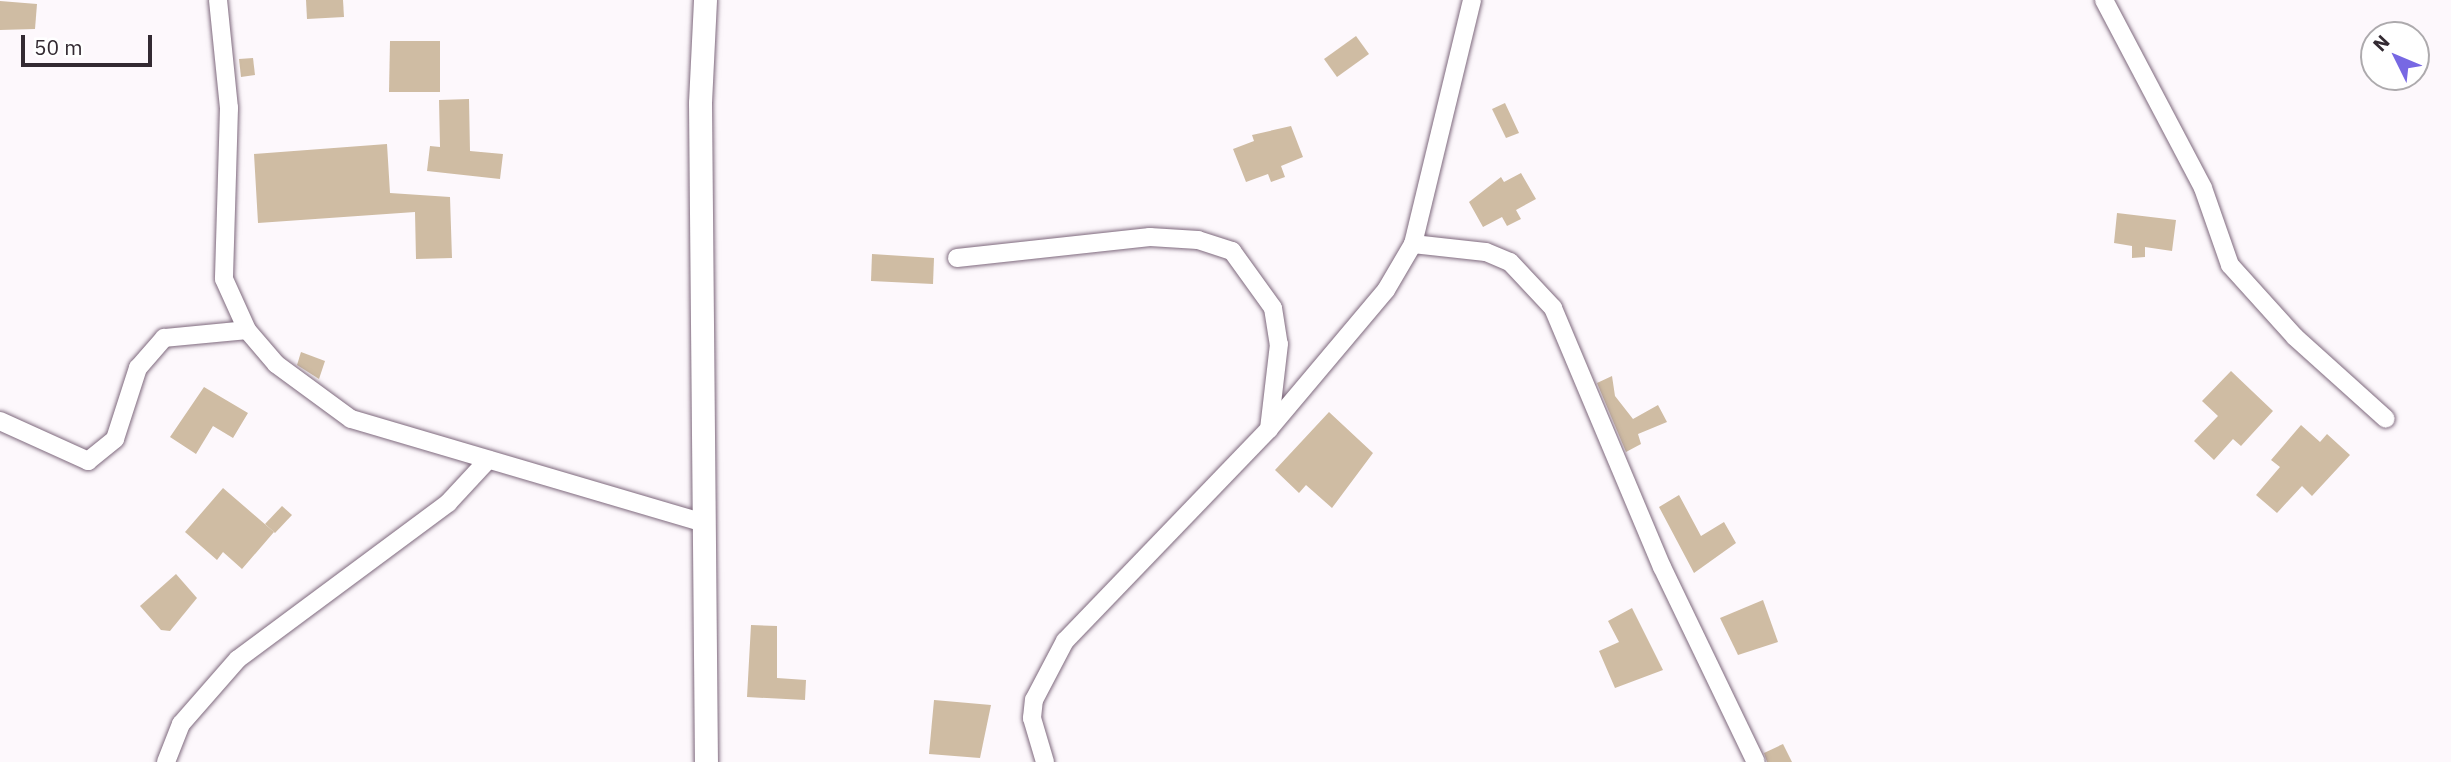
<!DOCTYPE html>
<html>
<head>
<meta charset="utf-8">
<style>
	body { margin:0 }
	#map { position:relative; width:2451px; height:762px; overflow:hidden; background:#fdf8fc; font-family:"IBM Plex Sans",sans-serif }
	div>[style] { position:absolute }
	.building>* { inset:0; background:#cfbca3 }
	.roads { filter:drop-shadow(0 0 2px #7e697d) drop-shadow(0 0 2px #7e697d) }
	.minor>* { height:18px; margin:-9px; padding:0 9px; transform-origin:9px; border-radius:9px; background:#fff }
	.tertiary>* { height:23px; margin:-11.5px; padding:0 11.5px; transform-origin:11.5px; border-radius:11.5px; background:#fff }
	span { translate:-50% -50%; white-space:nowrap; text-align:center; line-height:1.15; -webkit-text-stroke:6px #fff; paint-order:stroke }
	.north { position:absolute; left:2360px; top:21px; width:70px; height:70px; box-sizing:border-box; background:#fff; border:2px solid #adaaad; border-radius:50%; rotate:313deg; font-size:19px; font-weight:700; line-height:28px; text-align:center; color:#332a32 }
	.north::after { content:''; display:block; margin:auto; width:24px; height:32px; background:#7768e3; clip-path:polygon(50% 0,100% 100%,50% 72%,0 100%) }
	.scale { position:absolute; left:21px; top:35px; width:131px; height:32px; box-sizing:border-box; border:4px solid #332a32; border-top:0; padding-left:9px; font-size:21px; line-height:24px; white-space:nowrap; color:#332a32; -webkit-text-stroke:5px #fff; paint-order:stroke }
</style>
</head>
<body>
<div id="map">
	<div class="building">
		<div style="clip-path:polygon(306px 0,343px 0,344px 17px,307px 19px)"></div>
		<div style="clip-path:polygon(0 1px,37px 4px,35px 29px,0 30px)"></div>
		<div style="clip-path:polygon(1356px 36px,1369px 54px,1337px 77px,1324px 59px)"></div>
		<div style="clip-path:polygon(390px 41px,440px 41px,440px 92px,389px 92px)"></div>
		<div style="clip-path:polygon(253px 58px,255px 75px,241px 77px,239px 59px)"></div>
		<div style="clip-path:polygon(469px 99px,470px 151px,503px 154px,500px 179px,427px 171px,430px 146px,440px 147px,439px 100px)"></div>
		<div style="clip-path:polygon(1505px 103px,1519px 133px,1506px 138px,1492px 109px)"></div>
		<div style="clip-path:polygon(1291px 126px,1303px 157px,1281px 166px,1285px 177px,1271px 182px,1268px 174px,1246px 182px,1233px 149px,1254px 141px,1252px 135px)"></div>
		<div style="clip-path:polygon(387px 144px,390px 193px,450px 197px,452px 258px,416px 259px,415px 212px,258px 223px,254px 154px)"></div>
		<div style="clip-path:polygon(1521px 173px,1536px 199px,1516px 210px,1521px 219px,1507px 226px,1502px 217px,1483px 227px,1469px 202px,1501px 177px,1504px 182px)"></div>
		<div style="clip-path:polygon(2117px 213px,2176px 220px,2172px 251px,2145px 247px,2145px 257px,2132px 258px,2132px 246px,2114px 243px)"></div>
		<div style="clip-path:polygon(872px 254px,934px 258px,933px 284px,871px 281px)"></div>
		<div style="clip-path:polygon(301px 352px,325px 361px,319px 379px,297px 365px)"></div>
		<div style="clip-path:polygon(2231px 371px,2273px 411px,2241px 446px,2233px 439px,2214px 460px,2194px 441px,2218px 416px,2202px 401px)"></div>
		<div style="clip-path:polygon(1612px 376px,1615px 396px,1633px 419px,1658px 405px,1667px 422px,1638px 434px,1641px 444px,1626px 452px,1597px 383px)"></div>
		<div style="clip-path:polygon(204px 387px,248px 413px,233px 438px,213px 426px,196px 454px,170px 437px)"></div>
		<div style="clip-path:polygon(1329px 412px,1373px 453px,1332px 508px,1306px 485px,1299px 493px,1275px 470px)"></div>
		<div style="clip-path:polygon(2301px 425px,2320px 442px,2327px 434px,2350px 455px,2312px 496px,2302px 486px,2277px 513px,2256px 495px,2280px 467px,2271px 460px)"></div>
		<div style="clip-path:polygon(223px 488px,274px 532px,242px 569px,223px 552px,217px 560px,185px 532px)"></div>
		<div style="clip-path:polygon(1679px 495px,1701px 536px,1724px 522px,1736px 543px,1694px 573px,1659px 507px)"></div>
		<div style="clip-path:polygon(282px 506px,292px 515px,275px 533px,265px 524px)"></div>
		<div style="clip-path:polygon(176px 574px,197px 598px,170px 631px,161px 630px,140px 606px)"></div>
		<div style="clip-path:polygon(1763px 600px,1778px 642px,1738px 655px,1720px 618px)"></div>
		<div style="clip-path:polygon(1632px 608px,1663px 670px,1615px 688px,1599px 651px,1619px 642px,1608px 621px)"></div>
		<div style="clip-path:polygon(751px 625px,777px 626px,777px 678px,806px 680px,805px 700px,747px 697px)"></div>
		<div style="clip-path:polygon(934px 700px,991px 705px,980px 758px,929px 754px)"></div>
		<div style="clip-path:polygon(1783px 744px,1792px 762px,1767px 762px,1764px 753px)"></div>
	</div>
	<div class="roads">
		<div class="minor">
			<div style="left:218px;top:0;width:109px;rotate:84.2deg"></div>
			<div style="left:229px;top:108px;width:171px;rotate:91.7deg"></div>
			<div style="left:224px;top:279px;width:56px;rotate:65.7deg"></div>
			<div style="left:247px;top:330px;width:45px;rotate:49.5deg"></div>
			<div style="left:276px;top:364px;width:93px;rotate:36.3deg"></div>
			<div style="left:351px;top:419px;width:365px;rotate:16.4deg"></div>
			<div style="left:2104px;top:0;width:212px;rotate:62.2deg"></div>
			<div style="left:2203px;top:188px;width:82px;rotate:70.7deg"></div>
			<div style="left:2230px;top:265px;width:97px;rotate:47.9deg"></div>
			<div style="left:2295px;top:337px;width:122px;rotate:42deg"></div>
			<div style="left:1413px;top:244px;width:73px;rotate:6.3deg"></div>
			<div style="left:1486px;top:252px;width:26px;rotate:23deg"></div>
			<div style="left:1510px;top:262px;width:63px;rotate:46.9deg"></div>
			<div style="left:1553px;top:308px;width:281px;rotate:67.2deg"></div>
			<div style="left:1662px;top:567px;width:216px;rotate:64.3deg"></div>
			<div style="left:957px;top:258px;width:194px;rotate:-6.2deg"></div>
			<div style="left:1150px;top:237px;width:48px;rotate:3.6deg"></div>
			<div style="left:1198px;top:240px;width:36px;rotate:18deg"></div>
			<div style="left:1232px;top:251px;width:70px;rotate:54.3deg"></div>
			<div style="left:1273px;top:308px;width:36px;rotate:81deg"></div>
			<div style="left:1279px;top:344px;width:86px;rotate:96.7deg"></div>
			<div style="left:0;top:421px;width:97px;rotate:24.4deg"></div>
			<div style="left:88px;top:461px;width:35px;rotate:-39deg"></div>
			<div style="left:115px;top:439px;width:75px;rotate:-72.1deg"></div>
			<div style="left:138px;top:368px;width:40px;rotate:-49deg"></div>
			<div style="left:164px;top:338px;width:83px;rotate:-5.5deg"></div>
			<div style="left:166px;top:762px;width:41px;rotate:-68.5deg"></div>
			<div style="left:181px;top:724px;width:86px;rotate:-48.8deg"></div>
			<div style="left:238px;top:659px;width:262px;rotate:-36.6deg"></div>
			<div style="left:448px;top:503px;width:59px;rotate:-47.1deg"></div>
			<div style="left:1045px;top:762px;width:46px;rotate:-106.5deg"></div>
			<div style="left:1032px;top:718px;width:18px;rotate:-84deg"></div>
			<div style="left:1034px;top:700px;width:67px;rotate:-62.3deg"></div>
			<div style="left:1065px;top:641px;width:294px;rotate:-46.1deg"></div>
			<div style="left:1269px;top:429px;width:182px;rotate:-49.9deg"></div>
			<div style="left:1386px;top:290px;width:53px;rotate:-59.6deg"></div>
			<div style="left:1413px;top:244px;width:251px;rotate:-76.4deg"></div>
		</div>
		<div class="tertiary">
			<div style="left:705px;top:0;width:103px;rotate:92.8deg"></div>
			<div style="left:700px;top:103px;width:659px;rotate:89.48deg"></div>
		</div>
	</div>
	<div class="north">N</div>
	<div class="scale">50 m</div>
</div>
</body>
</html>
